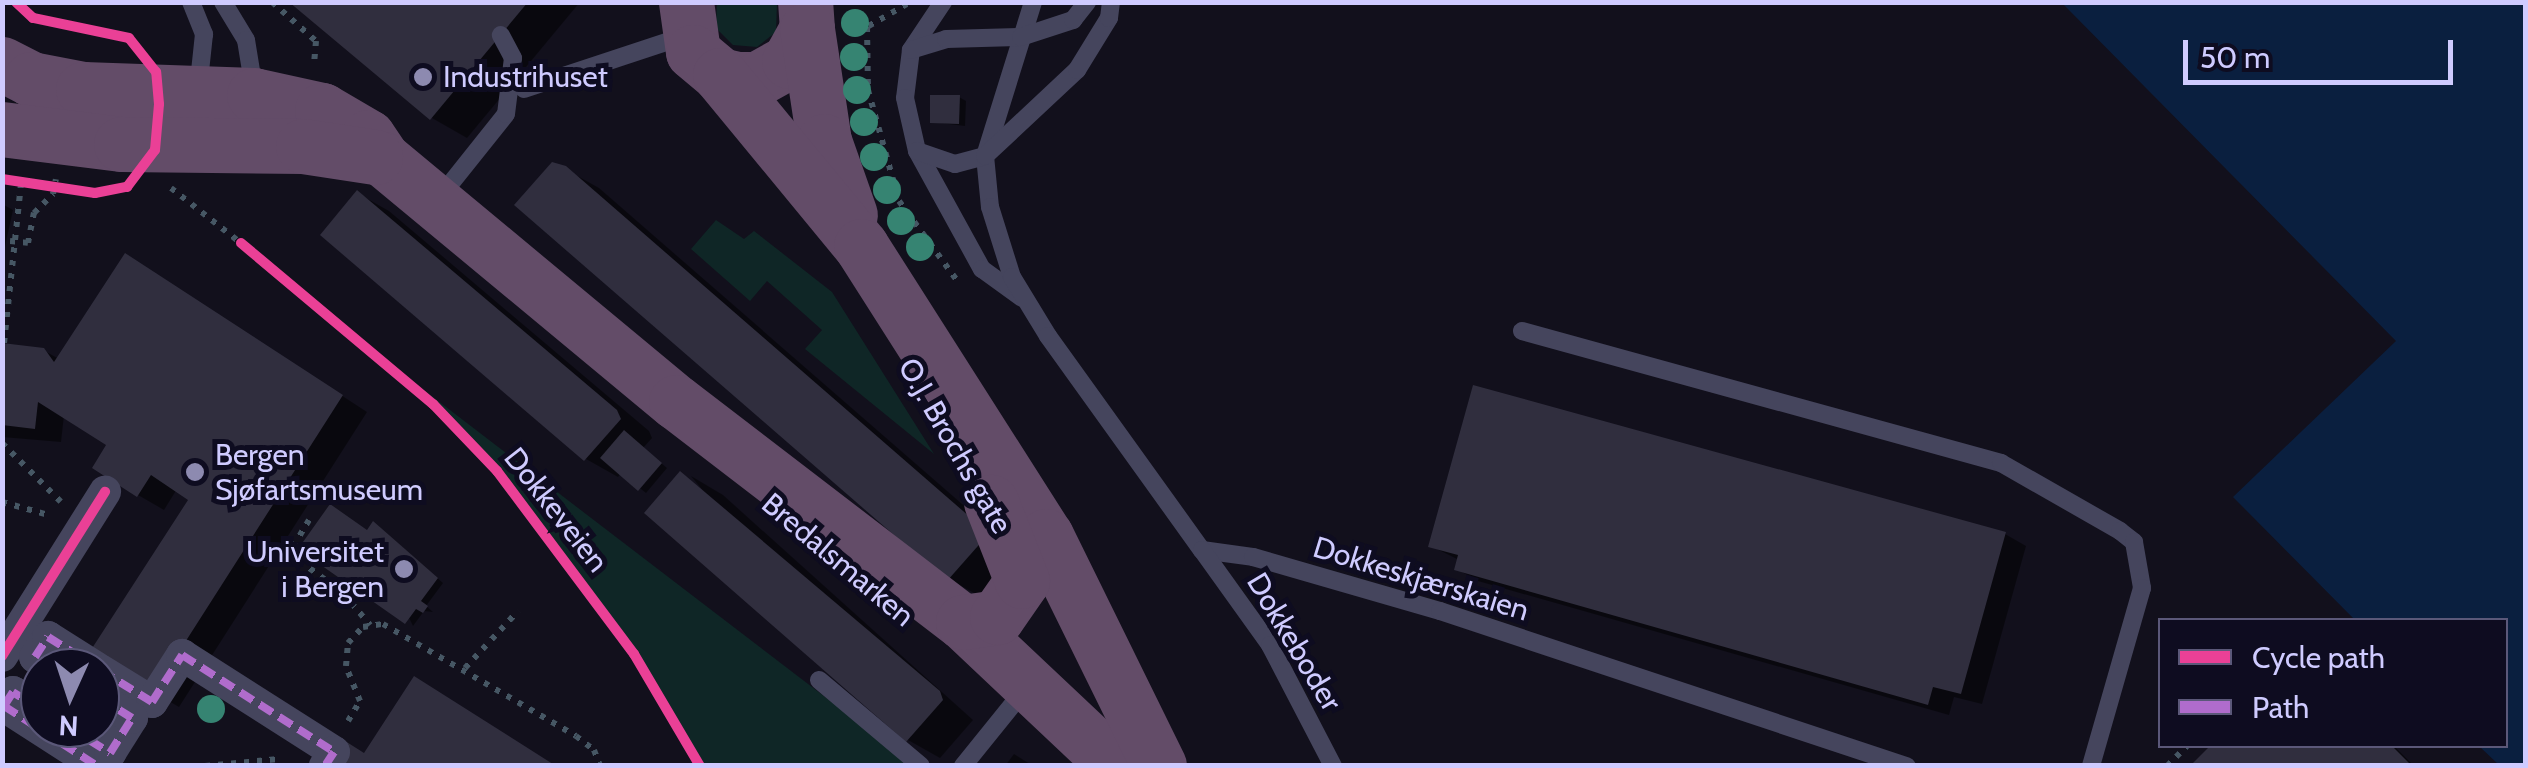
<!DOCTYPE html>
<html>
<head>
<meta charset="utf-8">
<style>
	body { margin:0 }
	#map { position:relative; width:2528px; height:768px; overflow:hidden; background:#12101c; font-family:Cabin,sans-serif }
	div>[style] { position:absolute }
	.green>* { inset:0; background:#0f2626 }
	.water>* { inset:0; background:#0a1f3f }
	.shadow>* { inset:0; background:#0007 }
	.building>* { inset:0; background:#302e3e }
	.path>* { height:6px; margin-top:-3px; transform-origin:0; background:repeating-linear-gradient(90deg,#465764 0 5px,transparent 0 13px) }
	.lane>* { height:18px; margin:-9px; padding:0 9px; transform-origin:9px; border-radius:9px; background:#45455d }
	.street>* { height:32px; margin:-16px; padding:0 16px; transform-origin:16px; border-radius:16px; background:#45455d }
	.highway>* { height:55px; margin:-27.5px; padding:0 27.5px; transform-origin:27.5px; border-radius:27.5px; background:#634c68 }
	.quiet>* { height:8px; margin-top:-4px; transform-origin:0; background:repeating-linear-gradient(90deg,#b06ccc 0 15px,transparent 0 23px) }
	.cycleway>* { height:10px; margin:-5px; padding:0 5px; transform-origin:5px; border-radius:5px; background:#ea4096 }
	.trees>* { width:28px; height:28px; margin:-14px; border-radius:50%; background:#368472 }
	.dots>* { width:28px; height:28px; translate:-50% -50%; box-sizing:border-box; border:5px solid #0e0c20; border-radius:50% }
	span { translate:-50% -50%; white-space:nowrap; text-align:center; line-height:1.15; -webkit-text-stroke:10px #0e0c20; paint-order:stroke }
	.poi-label { font-size:30px; color:#cfcbff }
	.left { translate:0 -50%; text-align:left }
	.right { translate:-100% -50%; text-align:right }
	.street-label { font-size:30px; color:#cfcbff }
	.frame { position:absolute; inset:0; border:5px solid #cfcbff; pointer-events:none }
	.legend { position:absolute; left:2158px; top:618px; width:350px; height:130px; box-sizing:border-box; background:#0e0c20; border:2px solid #5b5879; margin:0; padding:12px 18px; list-style:none; font-size:30px; color:#cfcbff }
	.legend li { display:flex; align-items:center; gap:20px; height:50px }
	.legend b { width:50px; border:2px solid #5b5879 }
	.north { position:absolute; left:20px; top:648px; width:100px; height:100px; box-sizing:border-box; background:#0e0c20; border:2px solid #5b5879; border-radius:50%; rotate:183deg; font-size:28px; font-weight:700; line-height:40px; text-align:center; color:#cfcbff }
	.north::after { content:''; display:block; margin:auto; width:35px; height:45px; background:#8d8ab0; clip-path:polygon(50% 0,100% 100%,50% 72%,0 100%) }
	.scale { position:absolute; left:2183px; top:40px; width:270px; height:45px; box-sizing:border-box; border:5px solid #cfcbff; border-top:0; padding-left:12px; font-size:30px; line-height:35px; white-space:nowrap; color:#cfcbff; -webkit-text-stroke:8px #0e0c20; paint-order:stroke }
</style>
</head>
<body>
<div id="map">
	<div class="green">
		<div style="clip-path:polygon(717px 3px,777px 3px,776px 32px,757px 47px,733px 45px,716px 28px)"></div>
		<div style="clip-path:polygon(716px 220px,744px 239px,754px 231px,832px 292px,934px 454px,805px 349px,822px 330px,767px 281px,750px 301px,691px 249px)"></div>
		<div style="clip-path:polygon(386px 361px,914px 765px,700px 765px,634px 654px,523px 502px)"></div>
	</div>
	<div class="water">
		<div style="clip-path:polygon(2062px 3px,2525px 3px,2525px 765px,2499px 765px,2479px 746px,2506px 746px,2506px 620px,2355px 620px,2233px 497px,2396px 341px)"></div>
	</div>
	<div class="shadow">
		<div style="clip-path:polygon(293px 2px,580px 2px,467px 138px,432px 118px)"></div>
		<div style="clip-path:polygon(959px 97px,966px 101px,965px 126px,932px 122px)"></div>
		<div style="clip-path:polygon(565px 169px,599px 188px,1008px 544px,1015px 558px,981px 597px,949px 579px)"></div>
		<div style="clip-path:polygon(357px 193px,389px 211px,649px 431px,652px 438px,643px 448px,667px 468px,646px 493px,621px 473px,618px 477px,586px 459px)"></div>
		<div style="clip-path:polygon(2px 204px,13px 210px,2px 260px)"></div>
		<div style="clip-path:polygon(152px 272px,367px 412px,179px 707px,153px 692px,192px 499px,177px 489px,164px 510px,138px 495px,109px 445px,64px 415px,61px 442px,2px 437px,2px 345px,43px 350px,59px 359px)"></div>
		<div style="clip-path:polygon(691px 476px,723px 495px,973px 720px,940px 758px,908px 740px)"></div>
		<div style="clip-path:polygon(380px 528px,443px 583px,426px 606px,433px 612px,424px 611px,413px 626px,368px 533px)"></div>
		<div style="clip-path:polygon(2005px 534px,2026px 546px,1982px 704px,1954px 697px,1949px 715px,1478px 581px,1457px 569px,1459px 560px,1431px 546px)"></div>
		<div style="clip-path:polygon(2214px 746px,2394px 746px,2414px 766px,2194px 766px)"></div>
		<div style="clip-path:polygon(1014px 754px,1033px 766px,1005px 766px)"></div>
	</div>
	<div class="building">
		<div style="clip-path:polygon(289px 2px,528px 2px,430px 120px)"></div>
		<div style="clip-path:polygon(930px 95px,960px 95px,959px 124px,930px 123px)"></div>
		<div style="clip-path:polygon(552px 162px,566px 166px,978px 524px,985px 538px,947px 581px,514px 205px)"></div>
		<div style="clip-path:polygon(357px 190px,617px 410px,621px 419px,584px 461px,320px 235px)"></div>
		<div style="clip-path:polygon(125px 253px,343px 395px,152px 694px,89px 653px,188px 500px,151px 475px,137px 497px,92px 468px,106px 445px,38px 402px,35px 429px,2px 425px,2px 343px,44px 348px,54px 362px)"></div>
		<div style="clip-path:polygon(1473px 385px,2006px 532px,1961px 694px,1933px 687px,1928px 705px,1454px 570px,1458px 555px,1428px 547px)"></div>
		<div style="clip-path:polygon(624px 430px,662px 463px,638px 491px,600px 458px)"></div>
		<div style="clip-path:polygon(680px 471px,940px 691px,943px 700px,906px 742px,644px 513px)"></div>
		<div style="clip-path:polygon(330px 504px,367px 530px,373px 521px,438px 578px,421px 601px,428px 606px,423px 613px,416px 609px,405px 624px,298px 549px)"></div>
		<div style="clip-path:polygon(414px 676px,556px 766px,325px 766px,342px 739px,364px 753px)"></div>
		<div style="clip-path:polygon(2210px 746px,2392px 746px,2412px 766px,2190px 766px)"></div>
	</div>
	<div class="path">
		<div style="left:272px;top:2px;width:59px;rotate:41.6deg"></div>
		<div style="left:316px;top:41px;width:23px;rotate:95deg"></div>
		<div style="left:907px;top:4px;width:46px;rotate:150.1deg"></div>
		<div style="left:867px;top:27px;width:63px;rotate:89.1deg"></div>
		<div style="left:868px;top:90px;width:115px;rotate:74.4deg"></div>
		<div style="left:899px;top:201px;width:100px;rotate:53.9deg"></div>
		<div style="left:171px;top:188px;width:89px;rotate:38.2deg"></div>
		<div style="left:10px;top:241px;width:18px;rotate:6deg"></div>
		<div style="left:28px;top:243px;width:31px;rotate:-79deg"></div>
		<div style="left:34px;top:213px;width:27px;rotate:-45deg"></div>
		<div style="left:53px;top:194px;width:15px;rotate:-79deg"></div>
		<div style="left:4px;top:343px;width:160px;rotate:-83.9deg"></div>
		<div style="left:2px;top:443px;width:83px;rotate:45deg"></div>
		<div style="left:2px;top:502px;width:45px;rotate:15.6deg"></div>
		<div style="left:309px;top:520px;width:39px;rotate:121deg"></div>
		<div style="left:289px;top:553px;width:67px;rotate:36.5deg"></div>
		<div style="left:343px;top:593px;width:42px;rotate:49.8deg"></div>
		<div style="left:465px;top:668px;width:78px;rotate:-47.1deg"></div>
		<div style="left:348px;top:721px;width:23px;rotate:-59deg"></div>
		<div style="left:360px;top:701px;width:38px;rotate:-112deg"></div>
		<div style="left:346px;top:666px;width:23px;rotate:-85deg"></div>
		<div style="left:348px;top:643px;width:22px;rotate:-47deg"></div>
		<div style="left:363px;top:627px;width:20px;rotate:-9deg"></div>
		<div style="left:383px;top:624px;width:223px;rotate:30.1deg"></div>
		<div style="left:576px;top:736px;width:23px;rotate:38deg"></div>
		<div style="left:594px;top:750px;width:17px;rotate:69deg"></div>
		<div style="left:205px;top:766px;width:74px;rotate:-5.4deg"></div>
		<div style="left:2167px;top:766px;width:28px;rotate:-45deg"></div>
	</div>
	<div class="lane">
		<div style="left:191px;top:2px;width:35px;rotate:68deg"></div>
		<div style="left:204px;top:34px;width:56px;rotate:96.1deg"></div>
		<div style="left:223px;top:2px;width:44px;rotate:58.8deg"></div>
		<div style="left:246px;top:40px;width:50px;rotate:80.7deg"></div>
		<div style="left:943px;top:2px;width:58px;rotate:123.7deg"></div>
		<div style="left:911px;top:50px;width:48px;rotate:97.1deg"></div>
		<div style="left:905px;top:98px;width:54px;rotate:77.2deg"></div>
		<div style="left:917px;top:151px;width:135px;rotate:61.2deg"></div>
		<div style="left:982px;top:269px;width:49px;rotate:35.9deg"></div>
		<div style="left:1033px;top:2px;width:161px;rotate:107.3deg"></div>
		<div style="left:985px;top:156px;width:51px;rotate:84.4deg"></div>
		<div style="left:990px;top:207px;width:73px;rotate:72.6deg"></div>
		<div style="left:1012px;top:277px;width:69px;rotate:58.6deg"></div>
		<div style="left:1048px;top:336px;width:264px;rotate:54.3deg"></div>
		<div style="left:1202px;top:550px;width:51px;rotate:7.8deg"></div>
		<div style="left:1253px;top:557px;width:195px;rotate:16.1deg"></div>
		<div style="left:1440px;top:611px;width:492px;rotate:18.4deg"></div>
		<div style="left:911px;top:50px;width:37px;rotate:-17deg"></div>
		<div style="left:946px;top:39px;width:75px;rotate:-1.5deg"></div>
		<div style="left:1021px;top:37px;width:55px;rotate:-18.1deg"></div>
		<div style="left:1073px;top:20px;width:23px;rotate:-52deg"></div>
		<div style="left:524px;top:89px;width:169px;rotate:-18.3deg"></div>
		<div style="left:917px;top:151px;width:40px;rotate:18.9deg"></div>
		<div style="left:955px;top:164px;width:31px;rotate:-15deg"></div>
		<div style="left:985px;top:156px;width:126px;rotate:-43.1deg"></div>
		<div style="left:1077px;top:70px;width:61px;rotate:-58.4deg"></div>
		<div style="left:1109px;top:18px;width:16px;rotate:-83deg"></div>
		<div style="left:439px;top:198px;width:107px;rotate:-51.4deg"></div>
		<div style="left:506px;top:114px;width:56px;rotate:-82.9deg"></div>
		<div style="left:513px;top:58px;width:26px;rotate:-118deg"></div>
		<div style="left:1522px;top:331px;width:497px;rotate:15.4deg"></div>
		<div style="left:2001px;top:463px;width:137px;rotate:29.7deg"></div>
		<div style="left:2120px;top:531px;width:18px;rotate:38deg"></div>
		<div style="left:2134px;top:542px;width:47px;rotate:80.1deg"></div>
		<div style="left:2142px;top:588px;width:185px;rotate:106deg"></div>
		<div style="left:1202px;top:550px;width:117px;rotate:54.4deg"></div>
		<div style="left:1270px;top:645px;width:136px;rotate:62.5deg"></div>
		<div style="left:819px;top:680px;width:133px;rotate:40.1deg"></div>
		<div style="left:963px;top:766px;width:80px;rotate:-51.1deg"></div>
	</div>
	<div class="street">
		<div style="left:2px;top:656px;width:194px;rotate:-57.9deg"></div>
		<div style="left:52px;top:668px;width:20px;rotate:-147deg"></div>
		<div style="left:35px;top:657px;width:24px;rotate:-57deg"></div>
		<div style="left:48px;top:637px;width:58px;rotate:32.3deg"></div>
		<div style="left:100px;top:670px;width:61px;rotate:31.6deg"></div>
		<div style="left:152px;top:702px;width:56px;rotate:-57.4deg"></div>
		<div style="left:182px;top:655px;width:180px;rotate:32.5deg"></div>
		<div style="left:334px;top:752px;width:17px;rotate:123deg"></div>
		<div style="left:40px;top:709px;width:32px;rotate:-148deg"></div>
		<div style="left:13px;top:692px;width:17px;rotate:123deg"></div>
		<div style="left:4px;top:706px;width:111px;rotate:32.8deg"></div>
		<div style="left:78px;top:733px;width:38px;rotate:32deg"></div>
		<div style="left:110px;top:753px;width:41px;rotate:-57.8deg"></div>
		<div style="left:132px;top:718px;width:38px;rotate:-148deg"></div>
	</div>
	<div class="highway">
		<div style="left:686px;top:2px;width:50px;rotate:82deg"></div>
		<div style="left:693px;top:52px;width:35px;rotate:40deg"></div>
		<div style="left:720px;top:75px;width:18px;rotate:13deg"></div>
		<div style="left:738px;top:79px;width:19px"></div>
		<div style="left:757px;top:79px;width:37px;rotate:-29deg"></div>
		<div style="left:789px;top:61px;width:37px;rotate:-61deg"></div>
		<div style="left:807px;top:29px;width:27px;rotate:-94deg"></div>
		<div style="left:807px;top:29px;width:113px;rotate:81.4deg"></div>
		<div style="left:824px;top:141px;width:78px;rotate:70.6deg"></div>
		<div style="left:2px;top:64px;width:33px;rotate:27deg"></div>
		<div style="left:31px;top:79px;width:53px;rotate:10.9deg"></div>
		<div style="left:83px;top:89px;width:171px;rotate:2deg"></div>
		<div style="left:254px;top:95px;width:70px;rotate:12.4deg"></div>
		<div style="left:322px;top:110px;width:53px;rotate:30.4deg"></div>
		<div style="left:368px;top:137px;width:27px;rotate:56deg"></div>
		<div style="left:383px;top:159px;width:381px;rotate:39.7deg"></div>
		<div style="left:676px;top:402px;width:362px;rotate:37.5deg"></div>
		<div style="left:963px;top:622px;width:210px;rotate:43.3deg"></div>
		<div style="left:720px;top:75px;width:222px;rotate:50.5deg"></div>
		<div style="left:861px;top:246px;width:344px;rotate:57.5deg"></div>
		<div style="left:1046px;top:536px;width:256px;rotate:63.8deg"></div>
		<div style="left:2px;top:129px;width:120px;rotate:7.2deg"></div>
		<div style="left:121px;top:144px;width:182px;rotate:0.6deg"></div>
		<div style="left:303px;top:146px;width:73px;rotate:8.7deg"></div>
		<div style="left:963px;top:622px;width:34px;rotate:-8deg"></div>
		<div style="left:997px;top:617px;width:44px;rotate:-55.2deg"></div>
		<div style="left:1022px;top:581px;width:85px;rotate:-111.4deg"></div>
	</div>
	<div class="quiet">
		<div style="left:52px;top:668px;width:20px;rotate:-147deg"></div>
		<div style="left:35px;top:657px;width:24px;rotate:-57deg"></div>
		<div style="left:48px;top:637px;width:58px;rotate:32.3deg"></div>
		<div style="left:100px;top:670px;width:61px;rotate:31.6deg"></div>
		<div style="left:152px;top:702px;width:56px;rotate:-57.4deg"></div>
		<div style="left:182px;top:655px;width:180px;rotate:32.5deg"></div>
		<div style="left:334px;top:752px;width:17px;rotate:123deg"></div>
		<div style="left:40px;top:709px;width:32px;rotate:-148deg"></div>
		<div style="left:13px;top:692px;width:17px;rotate:123deg"></div>
		<div style="left:4px;top:706px;width:111px;rotate:32.8deg"></div>
		<div style="left:70px;top:728px;width:47px;rotate:32deg"></div>
		<div style="left:110px;top:753px;width:41px;rotate:-57.8deg"></div>
		<div style="left:132px;top:718px;width:38px;rotate:-148deg"></div>
	</div>
	<div class="cycleway">
		<div style="left:2px;top:179px;width:94px;rotate:8.6deg"></div>
		<div style="left:95px;top:193px;width:33px;rotate:-11deg"></div>
		<div style="left:127px;top:187px;width:46px;rotate:-52.9deg"></div>
		<div style="left:155px;top:150px;width:46px;rotate:-85deg"></div>
		<div style="left:159px;top:104px;width:32px;rotate:-95deg"></div>
		<div style="left:156px;top:72px;width:43px;rotate:-128.5deg"></div>
		<div style="left:129px;top:38px;width:98px;rotate:-168.2deg"></div>
		<div style="left:33px;top:18px;width:23px;rotate:-137deg"></div>
		<div style="left:241px;top:243px;width:251px;rotate:40deg"></div>
		<div style="left:433px;top:404px;width:93px;rotate:46.3deg"></div>
		<div style="left:497px;top:471px;width:229px;rotate:53.2deg"></div>
		<div style="left:634px;top:654px;width:130px;rotate:59.5deg"></div>
		<div style="left:2px;top:656px;width:194px;rotate:-57.9deg"></div>
	</div>
	<div class="trees">
		<div style="left:855px;top:23px"></div>
		<div style="left:854px;top:57px"></div>
		<div style="left:857px;top:90px"></div>
		<div style="left:864px;top:122px"></div>
		<div style="left:874px;top:157px"></div>
		<div style="left:887px;top:190px"></div>
		<div style="left:901px;top:221px"></div>
		<div style="left:920px;top:247px"></div>
		<div style="left:211px;top:709px"></div>
	</div>
	<div class="dots">
		<div style="left:423px;top:77px;background:#8d8ab0"></div>
		<div style="left:195px;top:472px;background:#8d8ab0"></div>
		<div style="left:404px;top:569px;background:#8d8ab0"></div>
	</div>
	<div class="poi-label">
		<span class="left" style="left:443px;top:77px">Industrihuset</span>
		<span class="left" style="left:215px;top:472px">Bergen<br>Sjøfartsmuseum</span>
		<span class="right" style="left:384px;top:569px">Universitet<br>i Bergen</span>
	</div>
	<div class="street-label">
		<span style="left:955px;top:446px;rotate:60deg">O.J. Brochs gate</span>
		<span style="left:556px;top:510px;rotate:52deg">Dokkeveien</span>
		<span style="left:838px;top:560px;rotate:40deg">Bredalsmarken</span>
		<span style="left:1421px;top:579px;rotate:17deg">Dokkeskjærskaien</span>
		<span style="left:1294px;top:642px;rotate:59deg">Dokkeboder</span>
	</div>
	<div class="frame"></div>
	<ul class="legend">
	<li><b style="height:12px;background:#ea4096"></b>Cycle path</li>
	<li><b style="height:12px;background:#b06ccc"></b>Path</li>
	</ul>
	<div class="north">N</div>
	<div class="scale">50 m</div>
</div>
</body>
</html>
